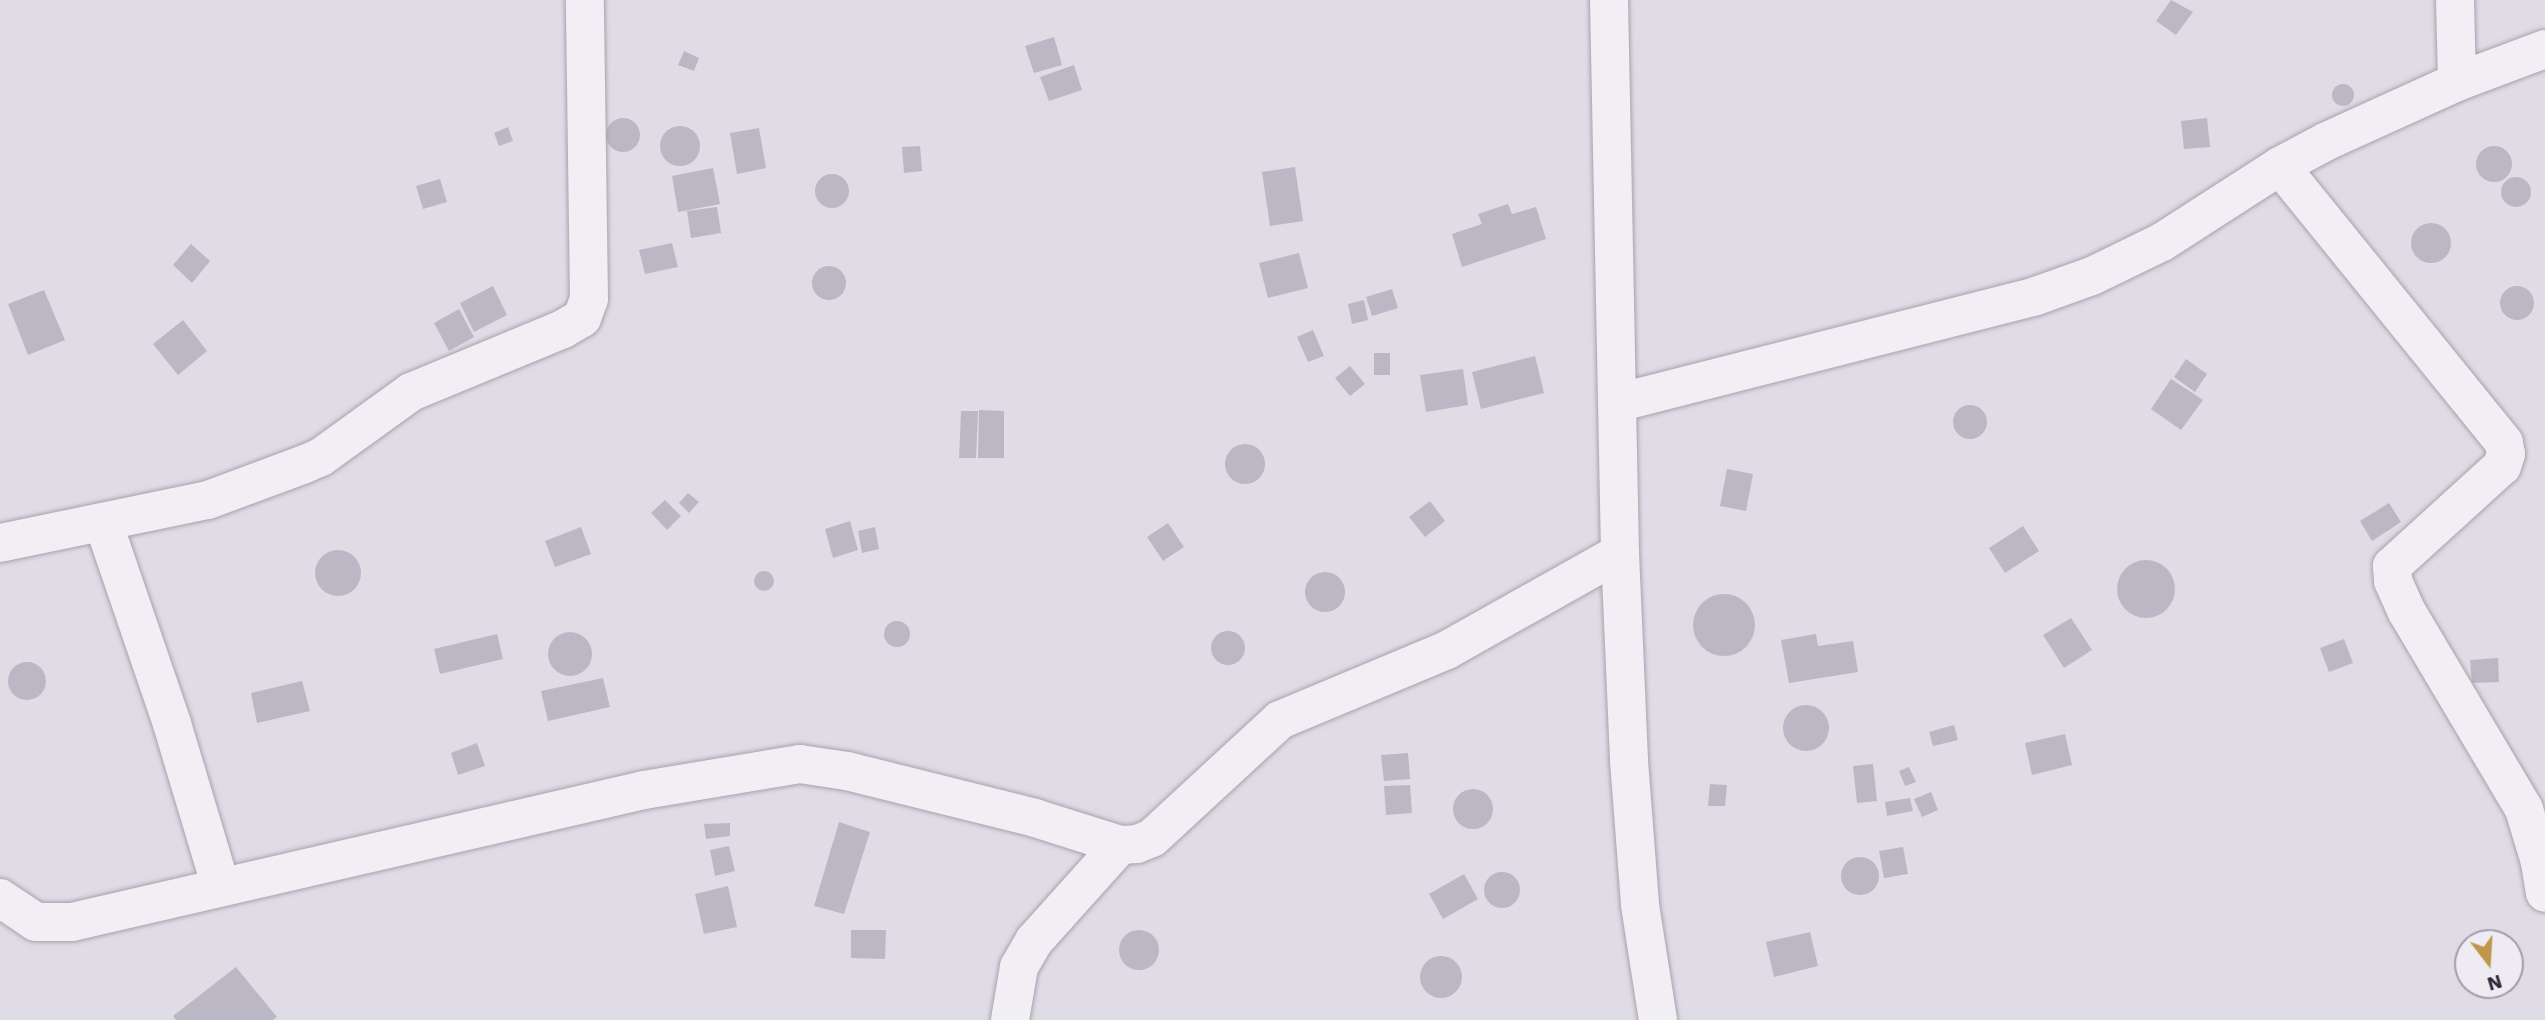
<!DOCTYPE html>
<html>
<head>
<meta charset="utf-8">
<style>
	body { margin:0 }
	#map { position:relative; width:2545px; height:1020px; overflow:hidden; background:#e0dce5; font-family:"Work Sans",sans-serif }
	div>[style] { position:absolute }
	.building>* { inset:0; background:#bcb7c4 }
	.round { border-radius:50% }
	.roads { filter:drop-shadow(0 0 2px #a7a2ae) drop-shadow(0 0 2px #a7a2ae) }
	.minor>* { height:38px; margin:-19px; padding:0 19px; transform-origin:19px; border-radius:19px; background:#f1eef4 }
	span { translate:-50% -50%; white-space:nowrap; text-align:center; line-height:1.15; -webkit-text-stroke:5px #eeebf3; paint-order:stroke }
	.north { position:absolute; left:2454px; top:929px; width:70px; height:70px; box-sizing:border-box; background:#eeebf3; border:2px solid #a29da9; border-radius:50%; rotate:163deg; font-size:19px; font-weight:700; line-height:28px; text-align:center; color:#2f2839 }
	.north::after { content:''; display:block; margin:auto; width:24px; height:32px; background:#bf964c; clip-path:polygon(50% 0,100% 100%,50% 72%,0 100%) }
</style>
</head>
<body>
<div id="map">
	<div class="building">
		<div style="clip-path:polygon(2171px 0,2193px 12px,2176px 35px,2156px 21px)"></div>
		<div style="clip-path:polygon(1054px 37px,1062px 65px,1034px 73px,1025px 46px)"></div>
		<div style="clip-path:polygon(684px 51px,699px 58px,694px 71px,678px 65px)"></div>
		<div style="clip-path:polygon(1074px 65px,1082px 90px,1049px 101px,1040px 77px)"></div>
		<div class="round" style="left:2332px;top:84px;width:22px;height:22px"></div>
		<div class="round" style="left:606px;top:118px;width:34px;height:34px"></div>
		<div style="clip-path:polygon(2207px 118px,2210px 147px,2184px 149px,2181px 121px)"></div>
		<div class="round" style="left:660px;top:126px;width:40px;height:40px"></div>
		<div style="clip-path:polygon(508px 127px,513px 141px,499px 146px,494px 133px)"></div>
		<div style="clip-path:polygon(759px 128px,766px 168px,737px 174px,730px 133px)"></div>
		<div class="round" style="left:2476px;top:146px;width:36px;height:36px"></div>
		<div style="clip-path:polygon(920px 146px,922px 171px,904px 173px,902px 147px)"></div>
		<div style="clip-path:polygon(1295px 167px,1303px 221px,1270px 226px,1262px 172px)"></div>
		<div style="clip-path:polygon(713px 168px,720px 204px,678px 212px,672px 176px)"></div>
		<div class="round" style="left:815px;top:174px;width:34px;height:34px"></div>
		<div class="round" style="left:2501px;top:177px;width:30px;height:30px"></div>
		<div style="clip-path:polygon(440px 179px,447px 202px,423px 209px,416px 186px)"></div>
		<div style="clip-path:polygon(1508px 204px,1512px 214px,1536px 207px,1546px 239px,1462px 267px,1452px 234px,1482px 224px,1478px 214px)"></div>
		<div style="clip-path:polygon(717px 207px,721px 233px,691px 238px,687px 211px)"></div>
		<div class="round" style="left:2411px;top:223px;width:40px;height:40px"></div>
		<div style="clip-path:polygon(672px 243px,678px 267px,645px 274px,639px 250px)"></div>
		<div style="clip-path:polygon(191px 244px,210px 261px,192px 283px,173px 265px)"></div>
		<div style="clip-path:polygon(1299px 253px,1308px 288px,1268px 298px,1259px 263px)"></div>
		<div class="round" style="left:812px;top:266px;width:34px;height:34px"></div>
		<div style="clip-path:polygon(493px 286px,507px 315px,474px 332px,460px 303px)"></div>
		<div class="round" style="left:2500px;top:286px;width:34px;height:34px"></div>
		<div style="clip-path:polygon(1392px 289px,1398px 308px,1372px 316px,1366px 297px)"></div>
		<div style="clip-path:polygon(44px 290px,65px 340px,28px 355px,8px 304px)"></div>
		<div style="clip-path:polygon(1364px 300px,1368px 320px,1352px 324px,1348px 304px)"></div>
		<div style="clip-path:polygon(459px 309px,474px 337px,449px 351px,434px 323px)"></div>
		<div style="clip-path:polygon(183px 320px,207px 351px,178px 375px,153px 344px)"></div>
		<div style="clip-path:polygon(1313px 330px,1324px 356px,1308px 362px,1297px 337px)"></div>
		<div style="clip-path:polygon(1374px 353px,1390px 353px,1390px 375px,1374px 375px)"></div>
		<div style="clip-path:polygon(1535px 356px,1544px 393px,1481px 409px,1472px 372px)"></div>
		<div style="clip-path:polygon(2186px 359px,2207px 374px,2195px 392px,2174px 377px)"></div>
		<div style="clip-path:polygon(1350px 366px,1365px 384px,1350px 396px,1335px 378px)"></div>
		<div style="clip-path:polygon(1463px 369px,1468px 405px,1426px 412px,1420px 375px)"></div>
		<div style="clip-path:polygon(2171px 379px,2203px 400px,2181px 430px,2151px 409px)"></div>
		<div class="round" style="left:1953px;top:405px;width:34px;height:34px"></div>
		<div style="clip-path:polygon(979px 410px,1004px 411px,1004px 458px,978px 458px)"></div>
		<div style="clip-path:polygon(961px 411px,978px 411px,976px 458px,959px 458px)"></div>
		<div class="round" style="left:1225px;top:444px;width:40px;height:40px"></div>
		<div style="clip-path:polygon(1727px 469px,1753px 474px,1746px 511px,1720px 506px)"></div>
		<div style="clip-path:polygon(688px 493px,699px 502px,689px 513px,679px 503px)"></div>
		<div style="clip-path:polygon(665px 500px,681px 516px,667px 530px,651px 513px)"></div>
		<div style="clip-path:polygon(1430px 501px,1445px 521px,1425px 537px,1409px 517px)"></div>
		<div style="clip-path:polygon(2389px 503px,2401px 522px,2372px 541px,2360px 521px)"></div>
		<div style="clip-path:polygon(850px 521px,858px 550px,833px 558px,825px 529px)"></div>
		<div style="clip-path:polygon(1168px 523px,1184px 547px,1163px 561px,1147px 537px)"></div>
		<div style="clip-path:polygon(2023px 526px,2039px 551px,2005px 573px,1989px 548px)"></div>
		<div style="clip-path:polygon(581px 527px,591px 554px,555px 567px,545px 541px)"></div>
		<div style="clip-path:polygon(875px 527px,879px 549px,862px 553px,858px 531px)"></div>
		<div class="round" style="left:315px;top:550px;width:46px;height:46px"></div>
		<div class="round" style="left:2117px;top:560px;width:58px;height:58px"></div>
		<div class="round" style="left:754px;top:571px;width:20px;height:20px"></div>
		<div class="round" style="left:1305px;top:572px;width:40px;height:40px"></div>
		<div class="round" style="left:1693px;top:594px;width:62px;height:62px"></div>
		<div style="clip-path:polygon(2071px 618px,2092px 650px,2064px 668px,2043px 635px)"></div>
		<div class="round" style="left:884px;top:621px;width:26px;height:26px"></div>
		<div class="round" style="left:1211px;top:631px;width:34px;height:34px"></div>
		<div class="round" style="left:548px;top:632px;width:44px;height:44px"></div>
		<div style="clip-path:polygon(497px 634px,503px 659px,440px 674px,434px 649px)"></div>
		<div style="clip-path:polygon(1816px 634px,1818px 646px,1853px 641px,1858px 672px,1789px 683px,1781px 640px)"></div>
		<div style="clip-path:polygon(2344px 639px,2353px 663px,2329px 672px,2320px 648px)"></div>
		<div style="clip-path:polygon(2498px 658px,2499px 682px,2472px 683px,2470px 660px)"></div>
		<div class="round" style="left:8px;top:662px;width:38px;height:38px"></div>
		<div style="clip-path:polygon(603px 678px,610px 707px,548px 721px,541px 691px)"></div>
		<div style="clip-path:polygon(302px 681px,310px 711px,257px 723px,251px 693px)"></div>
		<div class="round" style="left:1783px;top:705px;width:46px;height:46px"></div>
		<div style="clip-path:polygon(1954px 725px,1958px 740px,1933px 746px,1929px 732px)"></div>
		<div style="clip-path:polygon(2065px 734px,2072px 765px,2032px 775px,2025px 743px)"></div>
		<div style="clip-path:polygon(477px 743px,485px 766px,458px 775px,451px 753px)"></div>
		<div style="clip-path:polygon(1408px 753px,1410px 779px,1384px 781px,1381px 755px)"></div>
		<div style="clip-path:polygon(1873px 764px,1877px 801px,1857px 803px,1853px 766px)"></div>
		<div style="clip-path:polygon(1909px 767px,1916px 782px,1905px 786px,1899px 771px)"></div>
		<div style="clip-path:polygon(1710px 784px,1727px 785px,1725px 806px,1708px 806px)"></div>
		<div style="clip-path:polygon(1410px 785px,1412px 813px,1386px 815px,1384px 786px)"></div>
		<div class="round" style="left:1453px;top:789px;width:40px;height:40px"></div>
		<div style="clip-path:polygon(1931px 792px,1938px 810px,1922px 817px,1914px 799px)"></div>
		<div style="clip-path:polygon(1910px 798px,1913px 811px,1887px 816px,1885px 802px)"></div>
		<div style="clip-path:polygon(839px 822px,870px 832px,844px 914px,814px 906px)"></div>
		<div style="clip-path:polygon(730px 823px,730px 836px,706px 839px,704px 824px)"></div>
		<div style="clip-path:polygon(729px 846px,735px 871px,715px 876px,710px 850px)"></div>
		<div style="clip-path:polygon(1903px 847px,1908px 874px,1884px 878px,1879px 851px)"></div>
		<div class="round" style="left:1841px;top:857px;width:38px;height:38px"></div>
		<div class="round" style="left:1484px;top:872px;width:36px;height:36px"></div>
		<div style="clip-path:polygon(1464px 874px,1478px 899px,1443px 919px,1429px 894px)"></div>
		<div style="clip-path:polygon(728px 886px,737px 927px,704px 934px,695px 894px)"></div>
		<div class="round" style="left:1119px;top:930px;width:40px;height:40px"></div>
		<div style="clip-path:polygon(851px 930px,886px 930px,885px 959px,851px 958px)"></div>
		<div style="clip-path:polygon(1810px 932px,1818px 966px,1774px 977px,1766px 942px)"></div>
		<div class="round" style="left:1420px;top:956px;width:42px;height:42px"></div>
		<div style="clip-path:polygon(236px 967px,277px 1017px,273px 1020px,176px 1020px,173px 1016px)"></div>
	</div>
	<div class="roads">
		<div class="minor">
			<div style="left:1609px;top:0;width:553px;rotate:88.86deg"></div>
			<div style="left:1620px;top:553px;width:208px;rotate:87.5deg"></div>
			<div style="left:1629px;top:761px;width:144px;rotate:85.6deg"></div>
			<div style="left:1640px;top:905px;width:116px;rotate:81.1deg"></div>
			<div style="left:2455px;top:0;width:82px;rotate:88.6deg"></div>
			<div style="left:2280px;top:166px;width:356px;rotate:51deg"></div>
			<div style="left:2504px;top:443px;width:11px;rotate:80deg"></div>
			<div style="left:2506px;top:454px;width:13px;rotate:108deg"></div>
			<div style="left:2502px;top:466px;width:149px;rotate:137.7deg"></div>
			<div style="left:2392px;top:566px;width:15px;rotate:86deg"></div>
			<div style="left:2393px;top:581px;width:34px;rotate:66deg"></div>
			<div style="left:2407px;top:612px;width:229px;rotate:59.3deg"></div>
			<div style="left:2524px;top:809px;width:55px;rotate:73.2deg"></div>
			<div style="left:2540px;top:862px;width:31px;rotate:81deg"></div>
			<div style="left:1617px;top:403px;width:432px;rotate:-14.3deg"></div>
			<div style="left:2036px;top:296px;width:59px;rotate:-19.7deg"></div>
			<div style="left:2092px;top:276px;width:78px;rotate:-25.9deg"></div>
			<div style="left:2162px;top:242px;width:140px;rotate:-32.8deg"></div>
			<div style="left:2280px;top:166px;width:53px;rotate:-28deg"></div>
			<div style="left:2327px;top:141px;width:143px;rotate:-24.4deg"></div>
			<div style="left:2457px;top:82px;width:94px;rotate:-20.6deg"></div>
			<div style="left:103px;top:522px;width:213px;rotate:71.1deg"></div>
			<div style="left:172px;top:724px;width:170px;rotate:73.3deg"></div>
			<div style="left:0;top:543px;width:212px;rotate:-11.7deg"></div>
			<div style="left:208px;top:500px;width:103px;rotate:-20.4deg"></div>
			<div style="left:305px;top:464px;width:17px;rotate:-24deg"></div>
			<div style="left:321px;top:457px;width:111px;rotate:-35.8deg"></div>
			<div style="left:411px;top:392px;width:165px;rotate:-22.5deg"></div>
			<div style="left:563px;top:329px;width:22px;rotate:-30deg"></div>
			<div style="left:582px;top:318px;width:20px;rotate:-70deg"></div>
			<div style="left:589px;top:299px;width:299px;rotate:-90.8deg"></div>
			<div style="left:0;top:898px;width:43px;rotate:33.7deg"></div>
			<div style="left:36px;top:922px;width:36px"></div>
			<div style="left:72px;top:922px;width:587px;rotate:-12.99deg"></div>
			<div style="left:644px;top:790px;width:158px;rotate:-9.5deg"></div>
			<div style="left:800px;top:764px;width:48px;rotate:8.5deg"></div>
			<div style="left:847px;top:771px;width:194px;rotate:14deg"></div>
			<div style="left:1035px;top:818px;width:89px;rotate:17.6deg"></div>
			<div style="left:1120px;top:845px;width:17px;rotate:-3deg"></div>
			<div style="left:1137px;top:844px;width:16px;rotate:-22deg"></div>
			<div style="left:1152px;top:838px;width:174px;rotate:-42.7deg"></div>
			<div style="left:1280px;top:720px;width:181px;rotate:-22.7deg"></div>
			<div style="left:1447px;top:650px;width:198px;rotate:-29.3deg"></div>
			<div style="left:1010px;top:1020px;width:54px;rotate:-80.4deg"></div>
			<div style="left:1019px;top:967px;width:30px;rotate:-60deg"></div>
			<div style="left:1034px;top:941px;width:129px;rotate:-48.1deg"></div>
		</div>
	</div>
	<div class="north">N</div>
</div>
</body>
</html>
